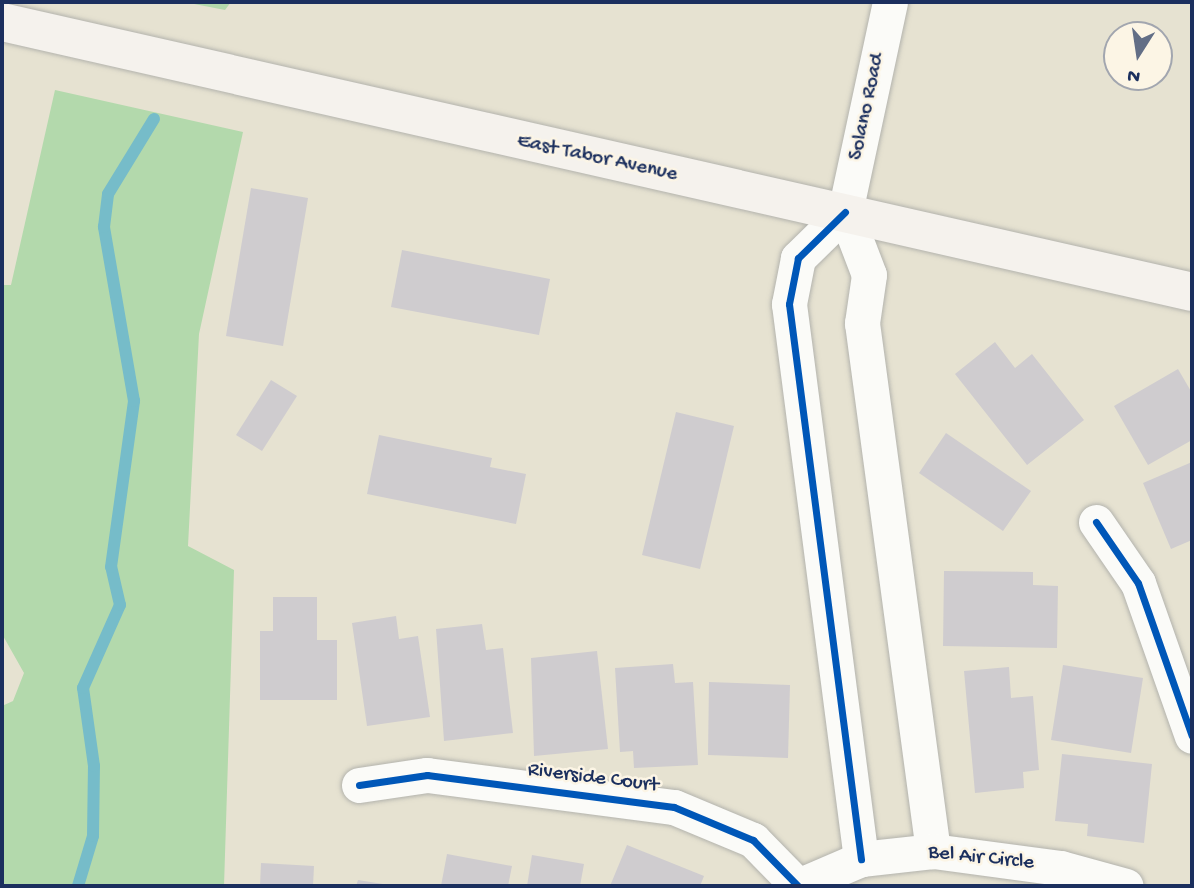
<!DOCTYPE html>
<html>
<head>
<meta charset="utf-8">
<style>
	body { margin:0 }
	#map { position:relative; width:1194px; height:888px; overflow:hidden; background:#e6e2d1; font-family:"Gochi Hand",sans-serif }
	div>[style] { position:absolute }
	.green>* { inset:0; background:#b3d9ac }
	.stream>* { height:12px; margin:-6px; padding:0 6px; transform-origin:6px; border-radius:6px; background:#76bcc9 }
	.building>* { inset:0; background:#cfcccf }
	.roads { filter:drop-shadow(0 0 2px #b3b3ad) drop-shadow(0 0 2px #b3b3ad) }
	.street>* { height:35px; margin:-17.5px; padding:0 17.5px; transform-origin:17.5px; border-radius:17.5px; background:#fbfbf8 }
	.secondary>* { height:38px; margin:-19px; padding:0 19px; transform-origin:19px; border-radius:19px; background:#f5f2ed }
	.cycleway>* { height:7px; margin:-3.5px; padding:0 3.5px; transform-origin:3.5px; border-radius:3.5px; background:#0057b8 }
	span { translate:-50% -50%; white-space:nowrap; text-align:center; line-height:1.15; -webkit-text-stroke:5px #fcf5e5; paint-order:stroke }
	.street-label { font-size:21px; color:#1b2f5e }
	.frame { position:absolute; inset:0; border:4px solid #1b2f5e; pointer-events:none }
	.north { position:absolute; left:1103px; top:21px; width:70px; height:70px; box-sizing:border-box; background:#fcf5e5; border:2px solid #a2a6af; border-radius:50%; rotate:192deg; font-size:19px; font-weight:700; line-height:28px; text-align:center; color:#1b2f5e }
	.north::after { content:''; display:block; margin:auto; width:24px; height:32px; background:#626e86; clip-path:polygon(50% 0,100% 100%,50% 72%,0 100%) }
</style>
</head>
<body>
<div id="map">
	<div class="green">
		<div style="clip-path:polygon(184px 2px,231px 2px,225px 10px)"></div>
		<div style="clip-path:polygon(55px 90px,243px 132px,199px 334px,188px 546px,234px 570px,224px 886px,2px 886px,2px 706px,13px 701px,24px 673px,2px 634px,2px 285px,11px 285px)"></div>
	</div>
	<div class="stream">
		<div style="left:78px;top:886px;width:52px;rotate:-73.3deg"></div>
		<div style="left:93px;top:836px;width:70px;rotate:-89.2deg"></div>
		<div style="left:94px;top:766px;width:79px;rotate:-98deg"></div>
		<div style="left:83px;top:688px;width:91px;rotate:-66deg"></div>
		<div style="left:120px;top:605px;width:39px;rotate:-103deg"></div>
		<div style="left:111px;top:567px;width:168px;rotate:-82.1deg"></div>
		<div style="left:134px;top:401px;width:177px;rotate:-99.8deg"></div>
		<div style="left:104px;top:227px;width:33px;rotate:-83deg"></div>
		<div style="left:108px;top:194px;width:88px;rotate:-58.5deg"></div>
	</div>
	<div class="building">
		<div style="clip-path:polygon(251px 188px,308px 198px,283px 346px,226px 336px)"></div>
		<div style="clip-path:polygon(402px 250px,550px 279px,539px 335px,391px 307px)"></div>
		<div style="clip-path:polygon(995px 342px,1015px 368px,1032px 354px,1084px 420px,1027px 465px,955px 374px)"></div>
		<div style="clip-path:polygon(1178px 369px,1192px 393px,1192px 440px,1148px 465px,1114px 406px)"></div>
		<div style="clip-path:polygon(271px 380px,297px 396px,262px 451px,236px 435px)"></div>
		<div style="clip-path:polygon(676px 412px,734px 426px,700px 569px,642px 555px)"></div>
		<div style="clip-path:polygon(946px 433px,1031px 491px,1003px 531px,919px 473px)"></div>
		<div style="clip-path:polygon(379px 435px,492px 458px,490px 467px,526px 474px,516px 524px,367px 494px)"></div>
		<div style="clip-path:polygon(1192px 462px,1192px 540px,1171px 549px,1143px 483px)"></div>
		<div style="clip-path:polygon(944px 571px,1033px 572px,1033px 585px,1058px 586px,1057px 648px,943px 646px)"></div>
		<div style="clip-path:polygon(273px 597px,317px 597px,317px 640px,337px 640px,337px 700px,260px 700px,260px 631px,273px 631px)"></div>
		<div style="clip-path:polygon(396px 616px,399px 639px,418px 636px,430px 717px,367px 726px,352px 623px)"></div>
		<div style="clip-path:polygon(482px 624px,486px 650px,503px 648px,513px 733px,444px 741px,436px 629px)"></div>
		<div style="clip-path:polygon(597px 651px,608px 749px,534px 756px,531px 658px)"></div>
		<div style="clip-path:polygon(673px 664px,675px 683px,693px 682px,698px 765px,634px 768px,633px 751px,620px 752px,615px 668px)"></div>
		<div style="clip-path:polygon(1063px 665px,1143px 678px,1131px 753px,1051px 740px)"></div>
		<div style="clip-path:polygon(1009px 667px,1011px 698px,1033px 696px,1039px 770px,1023px 772px,1024px 788px,975px 793px,964px 671px)"></div>
		<div style="clip-path:polygon(709px 682px,790px 685px,788px 758px,708px 755px)"></div>
		<div style="clip-path:polygon(1062px 754px,1152px 764px,1144px 843px,1087px 836px,1088px 824px,1055px 821px)"></div>
		<div style="clip-path:polygon(627px 845px,704px 876px,700px 886px,610px 886px)"></div>
		<div style="clip-path:polygon(447px 854px,512px 866px,508px 886px,441px 886px)"></div>
		<div style="clip-path:polygon(532px 855px,584px 864px,580px 886px,527px 886px)"></div>
		<div style="clip-path:polygon(261px 863px,314px 866px,313px 886px,260px 886px)"></div>
		<div style="clip-path:polygon(358px 880px,389px 885px,389px 886px,356px 886px)"></div>
	</div>
	<div class="roads">
		<div class="street">
			<div style="left:845px;top:212px;width:66px;rotate:135.6deg"></div>
			<div style="left:798px;top:258px;width:47px;rotate:101.1deg"></div>
			<div style="left:789px;top:304px;width:560px;rotate:82.61deg"></div>
			<div style="left:845px;top:212px;width:67px;rotate:69.1deg"></div>
			<div style="left:869px;top:275px;width:49px;rotate:98.3deg"></div>
			<div style="left:862px;top:323px;width:533px;rotate:82.34deg"></div>
			<div style="left:845px;top:212px;width:215px;rotate:-77.9deg"></div>
			<div style="left:1096px;top:522px;width:74px;rotate:55.5deg"></div>
			<div style="left:1138px;top:583px;width:162px;rotate:70.6deg"></div>
			<div style="left:359px;top:785px;width:69px;rotate:-8.4deg"></div>
			<div style="left:427px;top:775px;width:249px;rotate:7.4deg"></div>
			<div style="left:674px;top:807px;width:86px;rotate:22.7deg"></div>
			<div style="left:753px;top:840px;width:64px;rotate:45.6deg"></div>
			<div style="left:798px;top:886px;width:69px;rotate:-23.2deg"></div>
			<div style="left:861px;top:859px;width:72px;rotate:-6.3deg"></div>
			<div style="left:933px;top:851px;width:129px;rotate:7.6deg"></div>
			<div style="left:1061px;top:868px;width:67px;rotate:15.5deg"></div>
		</div>
		<div class="secondary">
			<div style="left:2px;top:22px;width:1220px;rotate:12.78deg"></div>
		</div>
	</div>
	<div class="cycleway">
		<div style="left:845px;top:212px;width:66px;rotate:135.6deg"></div>
		<div style="left:798px;top:258px;width:47px;rotate:101.1deg"></div>
		<div style="left:789px;top:304px;width:560px;rotate:82.61deg"></div>
		<div style="left:1096px;top:522px;width:74px;rotate:55.5deg"></div>
		<div style="left:1138px;top:583px;width:162px;rotate:70.6deg"></div>
		<div style="left:359px;top:785px;width:69px;rotate:-8.4deg"></div>
		<div style="left:427px;top:775px;width:249px;rotate:7.4deg"></div>
		<div style="left:674px;top:807px;width:86px;rotate:22.7deg"></div>
		<div style="left:753px;top:840px;width:64px;rotate:45.6deg"></div>
	</div>
	<div class="street-label">
		<span style="left:868px;top:107px;rotate:-78deg">Solano Road</span>
		<span style="left:597px;top:159px;rotate:12deg">East Tabor Avenue</span>
		<span style="left:593px;top:779px;rotate:7deg">Riverside Court</span>
		<span style="left:981px;top:859px;rotate:6deg">Bel Air Circle</span>
	</div>
	<div class="frame"></div>
	<div class="north">N</div>
</div>
</body>
</html>
